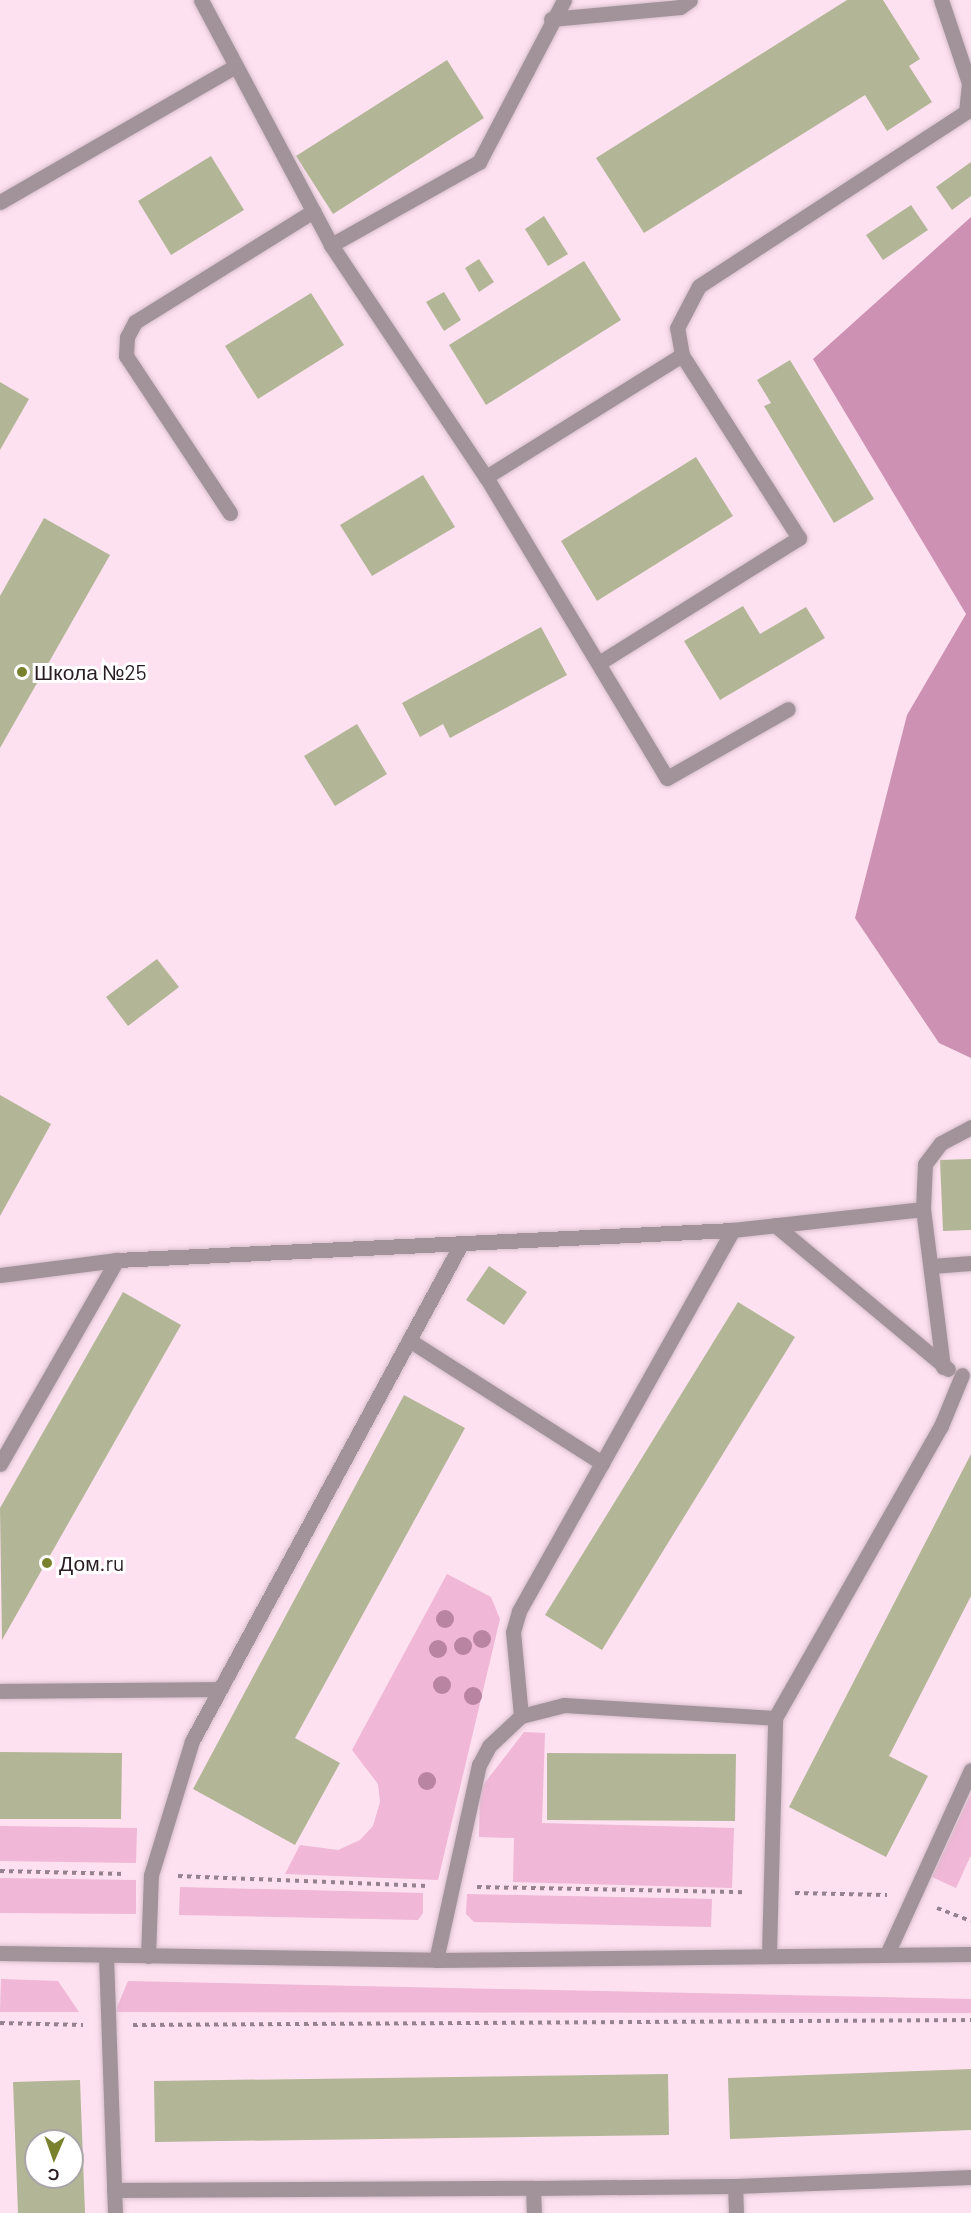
<!DOCTYPE html>
<html>
<head>
<meta charset="utf-8">
<style>
	body { margin:0 }
	#map { position:relative; width:971px; height:2213px; overflow:hidden; background:#fde1f0; font-family:Barlow,sans-serif }
	div>[style] { position:absolute }
	.green>* { inset:0; background:#f0b7d6 }
	.forest>* { inset:0; background:#cd92b3 }
	.building>* { inset:0; background:#b2b696 }
	.path>* { height:4px; margin-top:-2px; transform-origin:0; background:repeating-linear-gradient(90deg,#96828d 0 4.5px,transparent 0 9px) }
	.roads { filter:drop-shadow(0 0 2px #d7becb) drop-shadow(0 0 2px #d7becb) }
	.service>* { height:15px; margin:-7.5px; padding:0 7.5px; transform-origin:7.5px; border-radius:7.5px; background:#a2939b }
	.minor>* { height:15px; margin:-7.5px; padding:0 7.5px; transform-origin:7.5px; border-radius:7.5px; background:#a2939b }
	.trees>* { width:18px; height:18px; margin:-9px; border-radius:50%; background:#b884a2 }
	.dots>* { width:16px; height:16px; translate:-50% -50%; box-sizing:border-box; border:3px solid #fff; border-radius:50% }
	span { translate:-50% -50%; white-space:nowrap; text-align:center; line-height:1.15; -webkit-text-stroke:6px #fff; paint-order:stroke }
	.poi-label { font-size:21px; color:#291d24 }
	.left { translate:0 -50%; text-align:left }
	.north { position:absolute; left:24px; top:2129px; width:60px; height:60px; box-sizing:border-box; background:#fff; border:2px solid #a9a5a7; border-radius:50%; rotate:182deg; font-size:16px; font-weight:700; line-height:24px; text-align:center; color:#291d24 }
	.north::after { content:''; display:block; margin:auto; width:21px; height:27px; background:#7a812c; clip-path:polygon(50% 0,100% 100%,50% 72%,0 100%) }
</style>
</head>
<body>
<div id="map">
	<div class="green">
		<div style="clip-path:polygon(447px 1574px,491px 1597px,500px 1619px,438px 1880px,285px 1874px,300px 1845px,338px 1850px,360px 1840px,373px 1826px,380px 1802px,378px 1784px,352px 1750px)"></div>
		<div style="clip-path:polygon(524px 1732px,545px 1733px,542px 1823px,734px 1828px,732px 1888px,513px 1882px,514px 1838px,479px 1837px,480px 1789px)"></div>
		<div style="clip-path:polygon(971px 1793px,971px 1855px,956px 1888px,932px 1877px)"></div>
		<div style="clip-path:polygon(0 1826px,137px 1828px,136px 1863px,0 1861px)"></div>
		<div style="clip-path:polygon(0 1878px,136px 1880px,136px 1914px,0 1913px)"></div>
		<div style="clip-path:polygon(180px 1887px,423px 1893px,423px 1913px,418px 1920px,179px 1915px)"></div>
		<div style="clip-path:polygon(467px 1894px,712px 1899px,711px 1927px,474px 1922px,466px 1914px)"></div>
		<div style="clip-path:polygon(1px 1979px,58px 1981px,79px 2012px,0 2012px)"></div>
		<div style="clip-path:polygon(128px 1981px,971px 1999px,971px 2013px,115px 2012px)"></div>
	</div>
	<div class="forest">
		<div style="clip-path:polygon(971px 217px,971px 1058px,939px 1043px,855px 918px,907px 715px,966px 614px,813px 359px)"></div>
	</div>
	<div class="building">
		<div style="clip-path:polygon(847px 0,883px 0,920px 59px,909px 66px,932px 102px,887px 131px,865px 95px,644px 233px,596px 158px)"></div>
		<div style="clip-path:polygon(447px 60px,484px 118px,333px 214px,296px 156px)"></div>
		<div style="clip-path:polygon(211px 156px,244px 210px,171px 255px,138px 201px)"></div>
		<div style="clip-path:polygon(971px 162px,971px 196px,952px 210px,936px 187px)"></div>
		<div style="clip-path:polygon(911px 205px,928px 230px,883px 260px,866px 235px)"></div>
		<div style="clip-path:polygon(544px 216px,568px 254px,548px 266px,525px 229px)"></div>
		<div style="clip-path:polygon(479px 259px,494px 282px,479px 292px,465px 268px)"></div>
		<div style="clip-path:polygon(584px 261px,621px 320px,486px 405px,449px 345px)"></div>
		<div style="clip-path:polygon(444px 292px,461px 320px,444px 331px,426px 302px)"></div>
		<div style="clip-path:polygon(311px 293px,344px 345px,258px 399px,225px 346px)"></div>
		<div style="clip-path:polygon(790px 360px,874px 499px,834px 523px,764px 406px,771px 403px,757px 380px)"></div>
		<div style="clip-path:polygon(0 382px,29px 399px,0 450px)"></div>
		<div style="clip-path:polygon(696px 457px,733px 516px,597px 601px,561px 541px)"></div>
		<div style="clip-path:polygon(423px 475px,455px 527px,372px 576px,340px 525px)"></div>
		<div style="clip-path:polygon(44px 518px,110px 555px,0 748px,0 596px)"></div>
		<div style="clip-path:polygon(743px 606px,760px 634px,806px 607px,825px 638px,720px 700px,684px 641px)"></div>
		<div style="clip-path:polygon(541px 627px,567px 675px,450px 738px,443px 724px,420px 737px,402px 703px)"></div>
		<div style="clip-path:polygon(357px 724px,387px 774px,335px 806px,304px 756px)"></div>
		<div style="clip-path:polygon(157px 959px,179px 987px,128px 1026px,106px 997px)"></div>
		<div style="clip-path:polygon(0 1095px,51px 1124px,0 1216px)"></div>
		<div style="clip-path:polygon(971px 1159px,971px 1230px,943px 1231px,940px 1160px)"></div>
		<div style="clip-path:polygon(489px 1266px,527px 1292px,504px 1325px,466px 1300px)"></div>
		<div style="clip-path:polygon(123px 1292px,181px 1325px,2px 1640px,0 1508px)"></div>
		<div style="clip-path:polygon(738px 1302px,795px 1337px,602px 1650px,545px 1615px)"></div>
		<div style="clip-path:polygon(404px 1395px,465px 1428px,295px 1738px,340px 1763px,295px 1845px,193px 1789px)"></div>
		<div style="clip-path:polygon(971px 1454px,971px 1596px,889px 1756px,928px 1776px,886px 1857px,789px 1807px)"></div>
		<div style="clip-path:polygon(0 1752px,122px 1753px,121px 1819px,0 1819px)"></div>
		<div style="clip-path:polygon(547px 1753px,736px 1754px,735px 1821px,547px 1820px)"></div>
		<div style="clip-path:polygon(971px 2069px,971px 2130px,730px 2139px,728px 2078px)"></div>
		<div style="clip-path:polygon(668px 2074px,669px 2135px,155px 2142px,154px 2081px)"></div>
		<div style="clip-path:polygon(evenodd,80px 2080px,85px 2213px,18px 2213px,13px 2082px,80px 2080px,36px 2141px,72px 2141px,72px 2177px,36px 2177px,36px 2141px)"></div>
	</div>
	<div class="path">
		<div style="left:0;top:1871px;width:125px;rotate:1.4deg"></div>
		<div style="left:178px;top:1876px;width:250px;rotate:2.3deg"></div>
		<div style="left:477px;top:1887px;width:269px;rotate:1.1deg"></div>
		<div style="left:795px;top:1893px;width:92px;rotate:1.2deg"></div>
		<div style="left:937px;top:1908px;width:36px;rotate:21deg"></div>
		<div style="left:0;top:2023px;width:83px;rotate:1.4deg"></div>
		<div style="left:133px;top:2025px;width:838px;rotate:-0.34deg"></div>
	</div>
	<div class="roads">
		<div class="service">
			<div style="left:201px;top:0;width:277px;rotate:62deg"></div>
			<div style="left:331px;top:245px;width:279px;rotate:56.3deg"></div>
			<div style="left:486px;top:477px;width:351px;rotate:59deg"></div>
			<div style="left:667px;top:778px;width:139px;rotate:-29.7deg"></div>
			<div style="left:551px;top:19px;width:130px;rotate:-5.3deg"></div>
			<div style="left:680px;top:7px;width:12px;rotate:-35deg"></div>
			<div style="left:486px;top:477px;width:231px;rotate:-31.9deg"></div>
			<div style="left:230px;top:513px;width:188px;rotate:-123.5deg"></div>
			<div style="left:126px;top:356px;width:19px;rotate:-87deg"></div>
			<div style="left:127px;top:337px;width:17px;rotate:-62deg"></div>
			<div style="left:135px;top:322px;width:210px;rotate:-31.9deg"></div>
			<div style="left:599px;top:663px;width:236px;rotate:-32deg"></div>
			<div style="left:799px;top:538px;width:217px;rotate:-122.6deg"></div>
			<div style="left:682px;top:355px;width:27px;rotate:-100deg"></div>
			<div style="left:677px;top:328px;width:47px;rotate:-62.4deg"></div>
			<div style="left:699px;top:286px;width:319px;rotate:-33.1deg"></div>
			<div style="left:966px;top:112px;width:29px;rotate:-84deg"></div>
			<div style="left:969px;top:83px;width:88px;rotate:-108.6deg"></div>
			<div style="left:775px;top:1225px;width:225px;rotate:39.8deg"></div>
			<div style="left:931px;top:1266px;width:40px;rotate:-4.3deg"></div>
			<div style="left:0;top:1275px;width:118px;rotate:-7.3deg"></div>
			<div style="left:117px;top:1260px;width:617px;rotate:-2.79deg"></div>
			<div style="left:733px;top:1230px;width:191px;rotate:-6.3deg"></div>
			<div style="left:409px;top:1340px;width:229px;rotate:32.5deg"></div>
			<div style="left:943px;top:1367px;width:159px;rotate:-97.2deg"></div>
			<div style="left:923px;top:1209px;width:45px;rotate:-87.5deg"></div>
			<div style="left:925px;top:1164px;width:26px;rotate:-53deg"></div>
			<div style="left:941px;top:1143px;width:34px;rotate:-28deg"></div>
			<div style="left:0;top:1464px;width:235px;rotate:-60.2deg"></div>
			<div style="left:0;top:1691px;width:220px;rotate:-0.5deg"></div>
			<div style="left:521px;top:1716px;width:84px;rotate:-95.4deg"></div>
			<div style="left:513px;top:1632px;width:22px;rotate:-74deg"></div>
			<div style="left:519px;top:1611px;width:437px;rotate:-60.7deg"></div>
			<div style="left:769px;top:1954px;width:236px;rotate:-88.5deg"></div>
			<div style="left:775px;top:1718px;width:336px;rotate:-60.4deg"></div>
			<div style="left:941px;top:1426px;width:55px;rotate:-67.6deg"></div>
			<div style="left:887px;top:1954px;width:202px;rotate:-65.5deg"></div>
			<div style="left:106px;top:1956px;width:257px;rotate:88deg"></div>
			<div style="left:148px;top:1956px;width:81px;rotate:-87.9deg"></div>
			<div style="left:151px;top:1875px;width:140px;rotate:-73deg"></div>
			<div style="left:192px;top:1741px;width:563px;rotate:-61.57deg"></div>
			<div style="left:436px;top:1960px;width:200px;rotate:-77.6deg"></div>
			<div style="left:479px;top:1765px;width:21px;rotate:-62deg"></div>
			<div style="left:489px;top:1746px;width:44px;rotate:-43.2deg"></div>
			<div style="left:521px;top:1716px;width:44px;rotate:-14.3deg"></div>
			<div style="left:564px;top:1705px;width:211px;rotate:3.5deg"></div>
			<div style="left:533px;top:2188px;width:202px;rotate:-0.6deg"></div>
			<div style="left:114px;top:2190px;width:419px;rotate:-0.3deg"></div>
			<div style="left:533px;top:2188px;width:25px;rotate:88deg"></div>
			<div style="left:736px;top:2213px;width:27px;rotate:-92deg"></div>
			<div style="left:735px;top:2186px;width:236px;rotate:-2.2deg"></div>
		</div>
		<div class="minor">
			<div style="left:0;top:202px;width:270px;rotate:-30deg"></div>
			<div style="left:331px;top:245px;width:170px;rotate:-29.3deg"></div>
			<div style="left:479px;top:162px;width:183px;rotate:-62.3deg"></div>
			<div style="left:0;top:1953px;width:436px;rotate:0.9deg"></div>
			<div style="left:436px;top:1960px;width:535px;rotate:-0.64deg"></div>
		</div>
	</div>
	<div class="trees">
		<div style="left:445px;top:1619px"></div>
		<div style="left:482px;top:1639px"></div>
		<div style="left:463px;top:1646px"></div>
		<div style="left:438px;top:1649px"></div>
		<div style="left:442px;top:1685px"></div>
		<div style="left:473px;top:1696px"></div>
		<div style="left:427px;top:1781px"></div>
	</div>
	<div class="dots">
		<div style="left:22px;top:672px;background:#7a812c"></div>
		<div style="left:47px;top:1563px;background:#7a812c"></div>
	</div>
	<div class="poi-label">
		<span class="left" style="left:34px;top:672px">Школа №25</span>
		<span class="left" style="left:59px;top:1563px">Дом.ru</span>
	</div>
	<div class="north">С</div>
</div>
</body>
</html>
